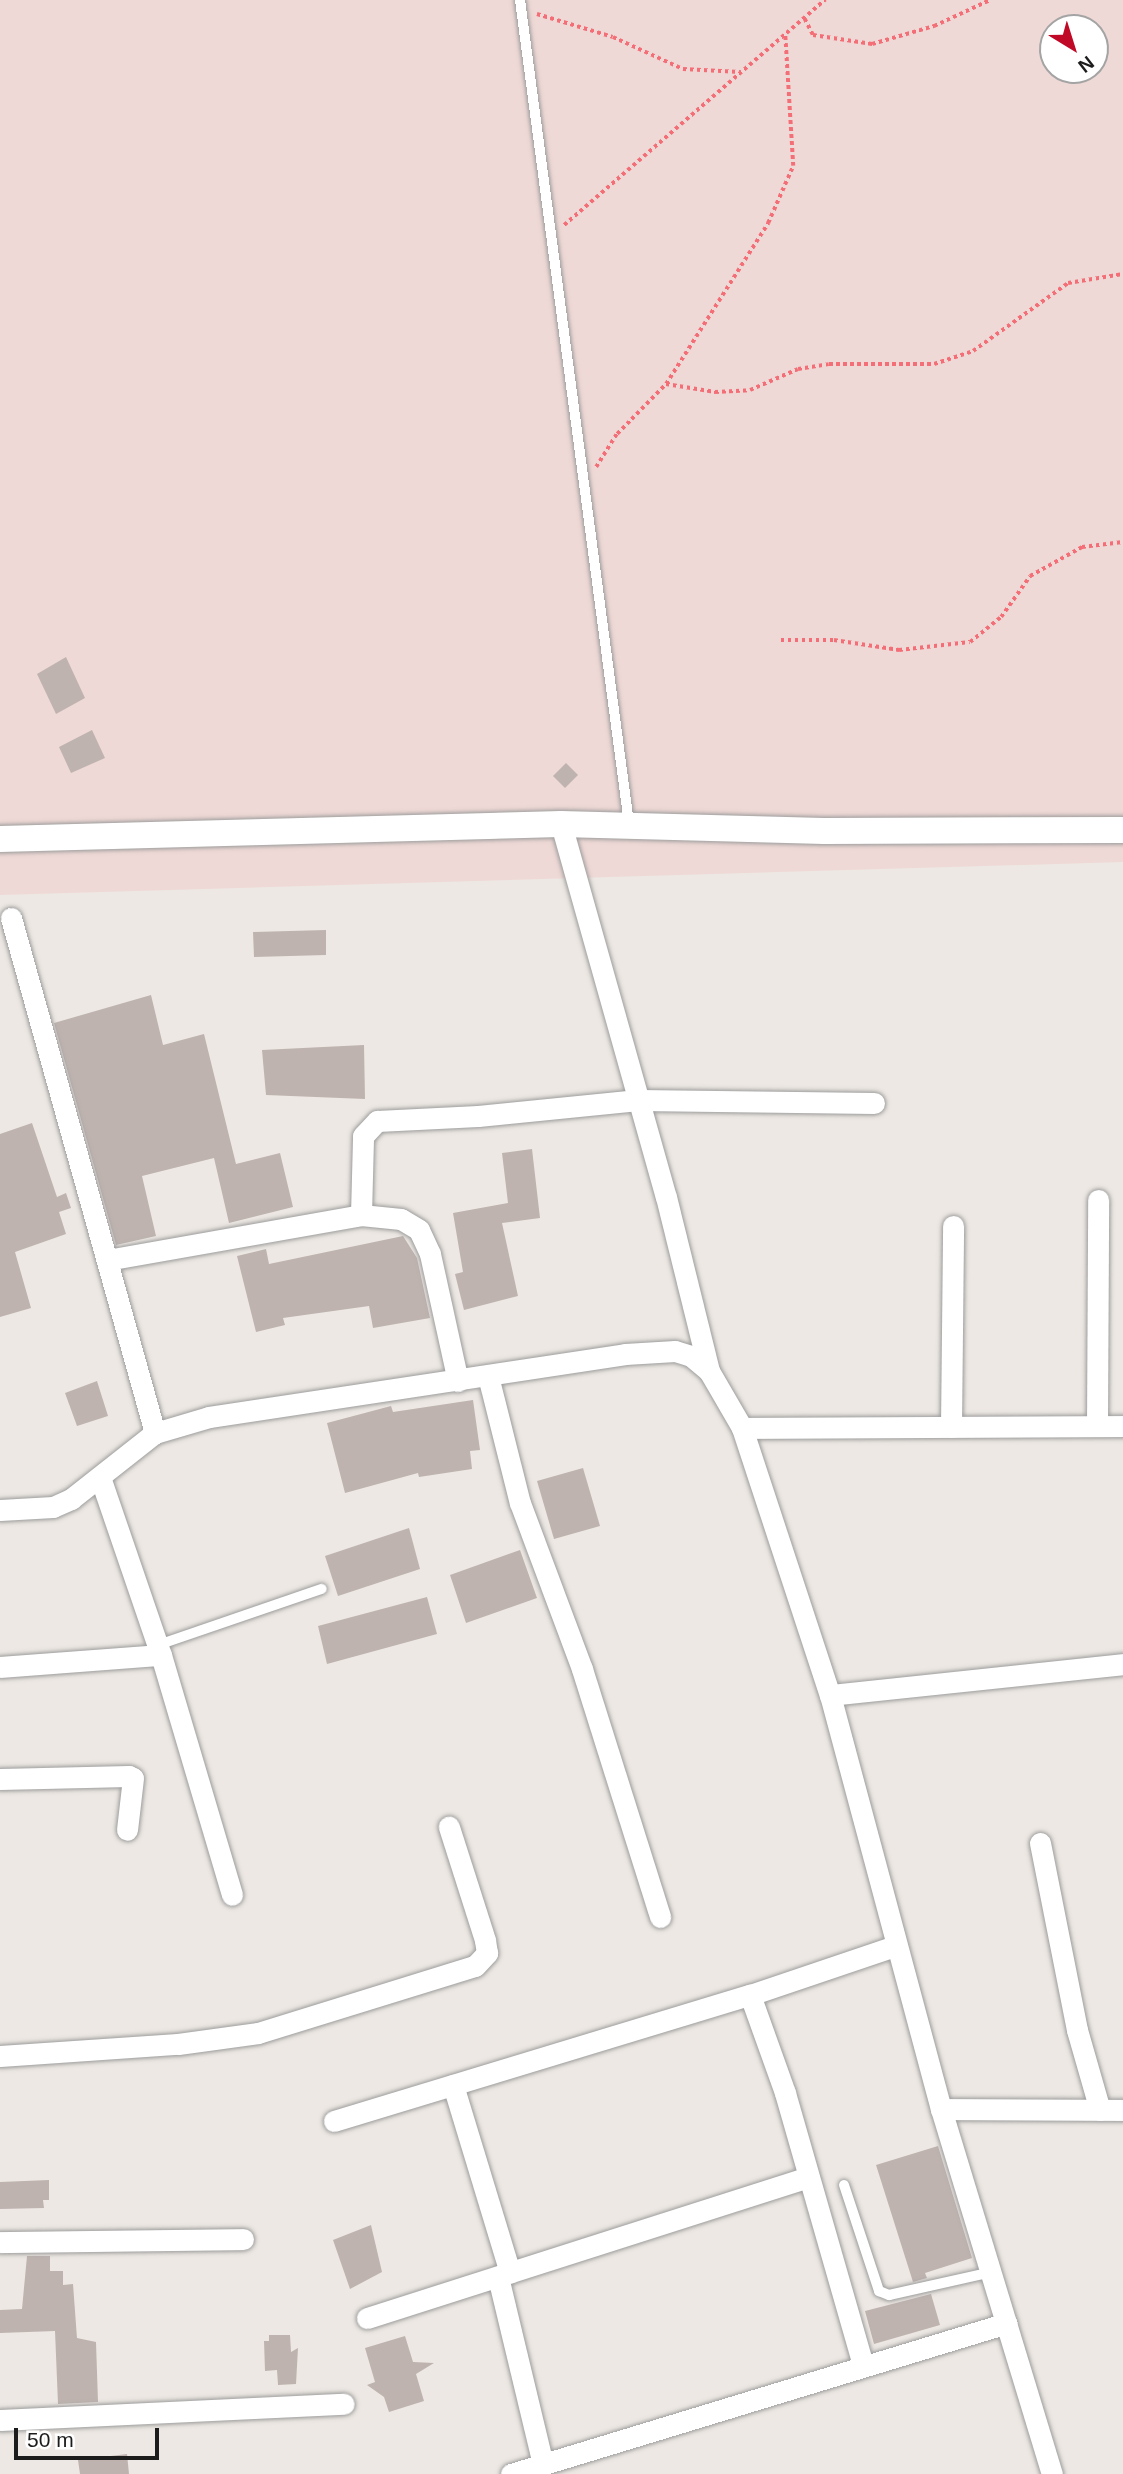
<!DOCTYPE html>
<html>
<head>
<meta charset="utf-8">
<style>
	body { margin:0 }
	#map { position:relative; width:1123px; height:2474px; overflow:hidden; background:#ede8e3; font-family:Helvetica,sans-serif }
	div>[style] { position:absolute }
	.military>* { inset:0; background:#efd9d6 }
	.building>* { inset:0; background:#beb3af }
	.path>* { height:3.5px; margin-top:-1.75px; transform-origin:0; background:repeating-linear-gradient(90deg,#f36e76 0 3.5px,transparent 0 7px) }
	.roads { filter:drop-shadow(0 0 2px #9d9d9d) drop-shadow(0 0 2px #9d9d9d) }
	.service>* { height:10px; margin:-5px; padding:0 5px; transform-origin:5px; border-radius:5px; background:#fff }
	.minor>* { height:21px; margin:-10.5px; padding:0 10.5px; transform-origin:10.5px; border-radius:10.5px; background:#fff }
	.tertiary>* { height:26px; margin:-13px; padding:0 13px; transform-origin:13px; border-radius:13px; background:#fff }
	span { translate:-50% -50%; white-space:nowrap; text-align:center; line-height:1.15; -webkit-text-stroke:7px #fff; paint-order:stroke }
	.north { position:absolute; left:1039px; top:14px; width:70px; height:70px; box-sizing:border-box; background:#fff; border:2px solid #a4a4a4; border-radius:50%; rotate:142deg; font-size:19px; font-weight:700; line-height:28px; text-align:center; color:#1c1c1c }
	.north::after { content:''; display:block; margin:auto; width:24px; height:32px; background:#c00927; clip-path:polygon(50% 0,100% 100%,50% 72%,0 100%) }
	.scale { position:absolute; left:14px; top:2428px; width:145px; height:32px; box-sizing:border-box; border:4px solid #1c1c1c; border-top:0; padding-left:9px; font-size:21px; line-height:24px; white-space:nowrap; color:#1c1c1c; -webkit-text-stroke:5px #fff; paint-order:stroke }
</style>
</head>
<body>
<div id="map">
	<div class="military">
		<div style="clip-path:polygon(evenodd,0 0,1123px 0,1123px 862px,0 895px,0 0,1053px 28px,1095px 28px,1095px 70px,1053px 70px,1053px 28px)"></div>
	</div>
	<div class="building">
		<div style="clip-path:polygon(66px 657px,85px 698px,56px 714px,37px 674px)"></div>
		<div style="clip-path:polygon(92px 730px,105px 758px,71px 773px,59px 747px)"></div>
		<div style="clip-path:polygon(566px 763px,578px 775px,565px 788px,553px 776px)"></div>
		<div style="clip-path:polygon(326px 930px,326px 955px,254px 957px,253px 932px)"></div>
		<div style="clip-path:polygon(151px 995px,163px 1045px,204px 1034px,236px 1164px,280px 1153px,293px 1207px,229px 1223px,214px 1158px,142px 1176px,156px 1236px,116px 1245px,54px 1023px)"></div>
		<div style="clip-path:polygon(364px 1045px,365px 1099px,266px 1095px,262px 1050px)"></div>
		<div style="clip-path:polygon(32px 1123px,57px 1197px,66px 1193px,71px 1208px,59px 1212px,66px 1234px,15px 1252px,31px 1308px,0 1317px,0 1134px)"></div>
		<div style="clip-path:polygon(532px 1149px,540px 1218px,502px 1223px,518px 1296px,464px 1310px,455px 1274px,463px 1272px,453px 1213px,508px 1203px,502px 1153px)"></div>
		<div style="clip-path:polygon(403px 1236px,417px 1258px,430px 1318px,373px 1328px,369px 1306px,283px 1318px,285px 1325px,256px 1332px,237px 1256px,266px 1249px,269px 1264px)"></div>
		<div style="clip-path:polygon(97px 1381px,108px 1416px,77px 1426px,65px 1393px)"></div>
		<div style="clip-path:polygon(473px 1400px,480px 1450px,470px 1451px,472px 1469px,419px 1477px,418px 1473px,345px 1493px,327px 1423px,391px 1406px,393px 1412px)"></div>
		<div style="clip-path:polygon(583px 1468px,600px 1526px,554px 1539px,537px 1481px)"></div>
		<div style="clip-path:polygon(409px 1528px,420px 1569px,338px 1596px,325px 1556px)"></div>
		<div style="clip-path:polygon(520px 1550px,537px 1598px,466px 1623px,450px 1575px)"></div>
		<div style="clip-path:polygon(427px 1597px,437px 1634px,327px 1664px,318px 1626px)"></div>
		<div style="clip-path:polygon(938px 2146px,972px 2258px,925px 2273px,927px 2278px,913px 2282px,876px 2165px)"></div>
		<div style="clip-path:polygon(49px 2180px,49px 2200px,43px 2200px,44px 2208px,0 2209px,0 2182px)"></div>
		<div style="clip-path:polygon(371px 2225px,382px 2272px,350px 2289px,333px 2240px)"></div>
		<div style="clip-path:polygon(27px 2256px,50px 2256px,50px 2271px,63px 2271px,63px 2285px,73px 2284px,77px 2338px,96px 2342px,98px 2402px,58px 2404px,55px 2331px,0 2333px,0 2310px,22px 2309px)"></div>
		<div style="clip-path:polygon(931px 2294px,940px 2325px,874px 2344px,865px 2311px)"></div>
		<div style="clip-path:polygon(269px 2335px,290px 2335px,291px 2352px,298px 2348px,296px 2384px,278px 2385px,277px 2370px,265px 2371px,264px 2341px,269px 2341px)"></div>
		<div style="clip-path:polygon(405px 2336px,413px 2362px,434px 2363px,416px 2374px,424px 2401px,389px 2412px,384px 2397px,367px 2385px,375px 2382px,365px 2348px)"></div>
		<div style="clip-path:polygon(127px 2454px,129px 2474px,80px 2474px,78px 2460px)"></div>
	</div>
	<div class="path">
		<div style="left:537px;top:14px;width:79px;rotate:16.8deg"></div>
		<div style="left:613px;top:37px;width:77px;rotate:24.6deg"></div>
		<div style="left:683px;top:69px;width:57px;rotate:3deg"></div>
		<div style="left:805px;top:19px;width:18px;rotate:63deg"></div>
		<div style="left:813px;top:35px;width:60px;rotate:8.7deg"></div>
		<div style="left:872px;top:44px;width:65px;rotate:-16.2deg"></div>
		<div style="left:934px;top:26px;width:62px;rotate:-24.9deg"></div>
		<div style="left:564px;top:225px;width:345px;rotate:-40.8deg"></div>
		<div style="left:666px;top:384px;width:191px;rotate:-57.6deg"></div>
		<div style="left:768px;top:223px;width:62px;rotate:-66.3deg"></div>
		<div style="left:793px;top:166px;width:132px;rotate:-93.5deg"></div>
		<div style="left:596px;top:467px;width:39px;rotate:-58deg"></div>
		<div style="left:617px;top:434px;width:70px;rotate:-45.6deg"></div>
		<div style="left:666px;top:384px;width:50px;rotate:9.3deg"></div>
		<div style="left:715px;top:392px;width:35px;rotate:-3deg"></div>
		<div style="left:750px;top:390px;width:52px;rotate:-23.6deg"></div>
		<div style="left:798px;top:369px;width:31px;rotate:-9deg"></div>
		<div style="left:829px;top:364px;width:105px"></div>
		<div style="left:934px;top:364px;width:41px;rotate:-18.4deg"></div>
		<div style="left:973px;top:351px;width:117px;rotate:-35.6deg"></div>
		<div style="left:1068px;top:283px;width:56px;rotate:-9.3deg"></div>
		<div style="left:781px;top:640px;width:53px"></div>
		<div style="left:834px;top:640px;width:66px;rotate:8.7deg"></div>
		<div style="left:899px;top:650px;width:71px;rotate:-6.4deg"></div>
		<div style="left:970px;top:642px;width:40px;rotate:-39deg"></div>
		<div style="left:1001px;top:617px;width:50px;rotate:-54.7deg"></div>
		<div style="left:1030px;top:576px;width:60px;rotate:-29.1deg"></div>
		<div style="left:1082px;top:547px;width:41px;rotate:-7deg"></div>
	</div>
	<div class="roads">
		<div class="service">
			<div style="left:520px;top:0;width:831px;rotate:82.46deg"></div>
			<div style="left:158px;top:1645px;width:173px;rotate:-18.9deg"></div>
			<div style="left:844px;top:2185px;width:112px;rotate:71.7deg"></div>
			<div style="left:879px;top:2291px;width:11px;rotate:22deg"></div>
			<div style="left:889px;top:2295px;width:106px;rotate:-12.6deg"></div>
		</div>
		<div class="minor">
			<div style="left:561px;top:824px;width:387px;rotate:74.3deg"></div>
			<div style="left:666px;top:1197px;width:179px;rotate:76.1deg"></div>
			<div style="left:11px;top:918px;width:535px;rotate:74.38deg"></div>
			<div style="left:361px;top:1215px;width:79px;rotate:-88.5deg"></div>
			<div style="left:363px;top:1136px;width:21px;rotate:-47deg"></div>
			<div style="left:377px;top:1121px;width:101px;rotate:-2.8deg"></div>
			<div style="left:478px;top:1116px;width:161px;rotate:-5.7deg"></div>
			<div style="left:638px;top:1100px;width:236px;rotate:0.7deg"></div>
			<div style="left:107px;top:1260px;width:258px;rotate:-10deg"></div>
			<div style="left:361px;top:1215px;width:40px;rotate:5.7deg"></div>
			<div style="left:401px;top:1219px;width:21px;rotate:31deg"></div>
			<div style="left:419px;top:1230px;width:26px;rotate:65deg"></div>
			<div style="left:430px;top:1254px;width:130px;rotate:77.6deg"></div>
			<div style="left:488px;top:1376px;width:131px;rotate:75.9deg"></div>
			<div style="left:520px;top:1503px;width:177px;rotate:69.5deg"></div>
			<div style="left:582px;top:1669px;width:260px;rotate:72.5deg"></div>
			<div style="left:1097px;top:1426px;width:226px;rotate:-89.7deg"></div>
			<div style="left:951px;top:1427px;width:201px;rotate:-89.4deg"></div>
			<div style="left:742px;top:1428px;width:381px;rotate:-0.3deg"></div>
			<div style="left:100px;top:1477px;width:188px;rotate:71.1deg"></div>
			<div style="left:161px;top:1655px;width:250px;rotate:73.5deg"></div>
			<div style="left:0;top:1510px;width:53px;rotate:-3.2deg"></div>
			<div style="left:53px;top:1507px;width:20px;rotate:-24deg"></div>
			<div style="left:71px;top:1499px;width:107px;rotate:-38.2deg"></div>
			<div style="left:155px;top:1433px;width:56px;rotate:-16.5deg"></div>
			<div style="left:209px;top:1417px;width:421px;rotate:-8.6deg"></div>
			<div style="left:625px;top:1354px;width:50px;rotate:-3.4deg"></div>
			<div style="left:675px;top:1351px;width:17px;rotate:17deg"></div>
			<div style="left:691px;top:1356px;width:23px;rotate:40deg"></div>
			<div style="left:709px;top:1371px;width:66px;rotate:59.9deg"></div>
			<div style="left:742px;top:1428px;width:281px;rotate:71.8deg"></div>
			<div style="left:830px;top:1695px;width:429px;rotate:75deg"></div>
			<div style="left:941px;top:2109px;width:382px;rotate:73.1deg"></div>
			<div style="left:0;top:1667px;width:161px;rotate:-4.3deg"></div>
			<div style="left:830px;top:1695px;width:295px;rotate:-6deg"></div>
			<div style="left:0;top:1779px;width:129px;rotate:-1.3deg"></div>
			<div style="left:129px;top:1776px;width:4px;rotate:27deg"></div>
			<div style="left:133px;top:1778px;width:52px;rotate:96.6deg"></div>
			<div style="left:1040px;top:1843px;width:191px;rotate:78.8deg"></div>
			<div style="left:1077px;top:2030px;width:83px;rotate:74deg"></div>
			<div style="left:750px;top:1995px;width:104px;rotate:70.3deg"></div>
			<div style="left:785px;top:2093px;width:283px;rotate:74deg"></div>
			<div style="left:0;top:2056px;width:178px;rotate:-3.9deg"></div>
			<div style="left:178px;top:2044px;width:81px;rotate:-7.8deg"></div>
			<div style="left:258px;top:2033px;width:227px;rotate:-17.2deg"></div>
			<div style="left:475px;top:1966px;width:18px;rotate:-47deg"></div>
			<div style="left:487px;top:1953px;width:13px;rotate:-99deg"></div>
			<div style="left:485px;top:1940px;width:119px;rotate:-107.7deg"></div>
			<div style="left:453px;top:2085px;width:196px;rotate:73.1deg"></div>
			<div style="left:941px;top:2109px;width:182px;rotate:0.3deg"></div>
			<div style="left:334px;top:2121px;width:435px;rotate:-16.9deg"></div>
			<div style="left:750px;top:1995px;width:153px;rotate:-18.7deg"></div>
			<div style="left:0;top:2242px;width:243px;rotate:-0.7deg"></div>
			<div style="left:498px;top:2277px;width:192px;rotate:76.5deg"></div>
			<div style="left:367px;top:2318px;width:462px;rotate:-17.7deg"></div>
			<div style="left:0;top:2420px;width:344px;rotate:-2.7deg"></div>
			<div style="left:511px;top:2474px;width:518px;rotate:-16.93deg"></div>
		</div>
		<div class="tertiary">
			<div style="left:0;top:839px;width:561px;rotate:-1.53deg"></div>
			<div style="left:561px;top:824px;width:263px;rotate:1.5deg"></div>
			<div style="left:824px;top:831px;width:299px;rotate:-0.2deg"></div>
		</div>
	</div>
	<div class="north">N</div>
	<div class="scale">50 m</div>
</div>
</body>
</html>
